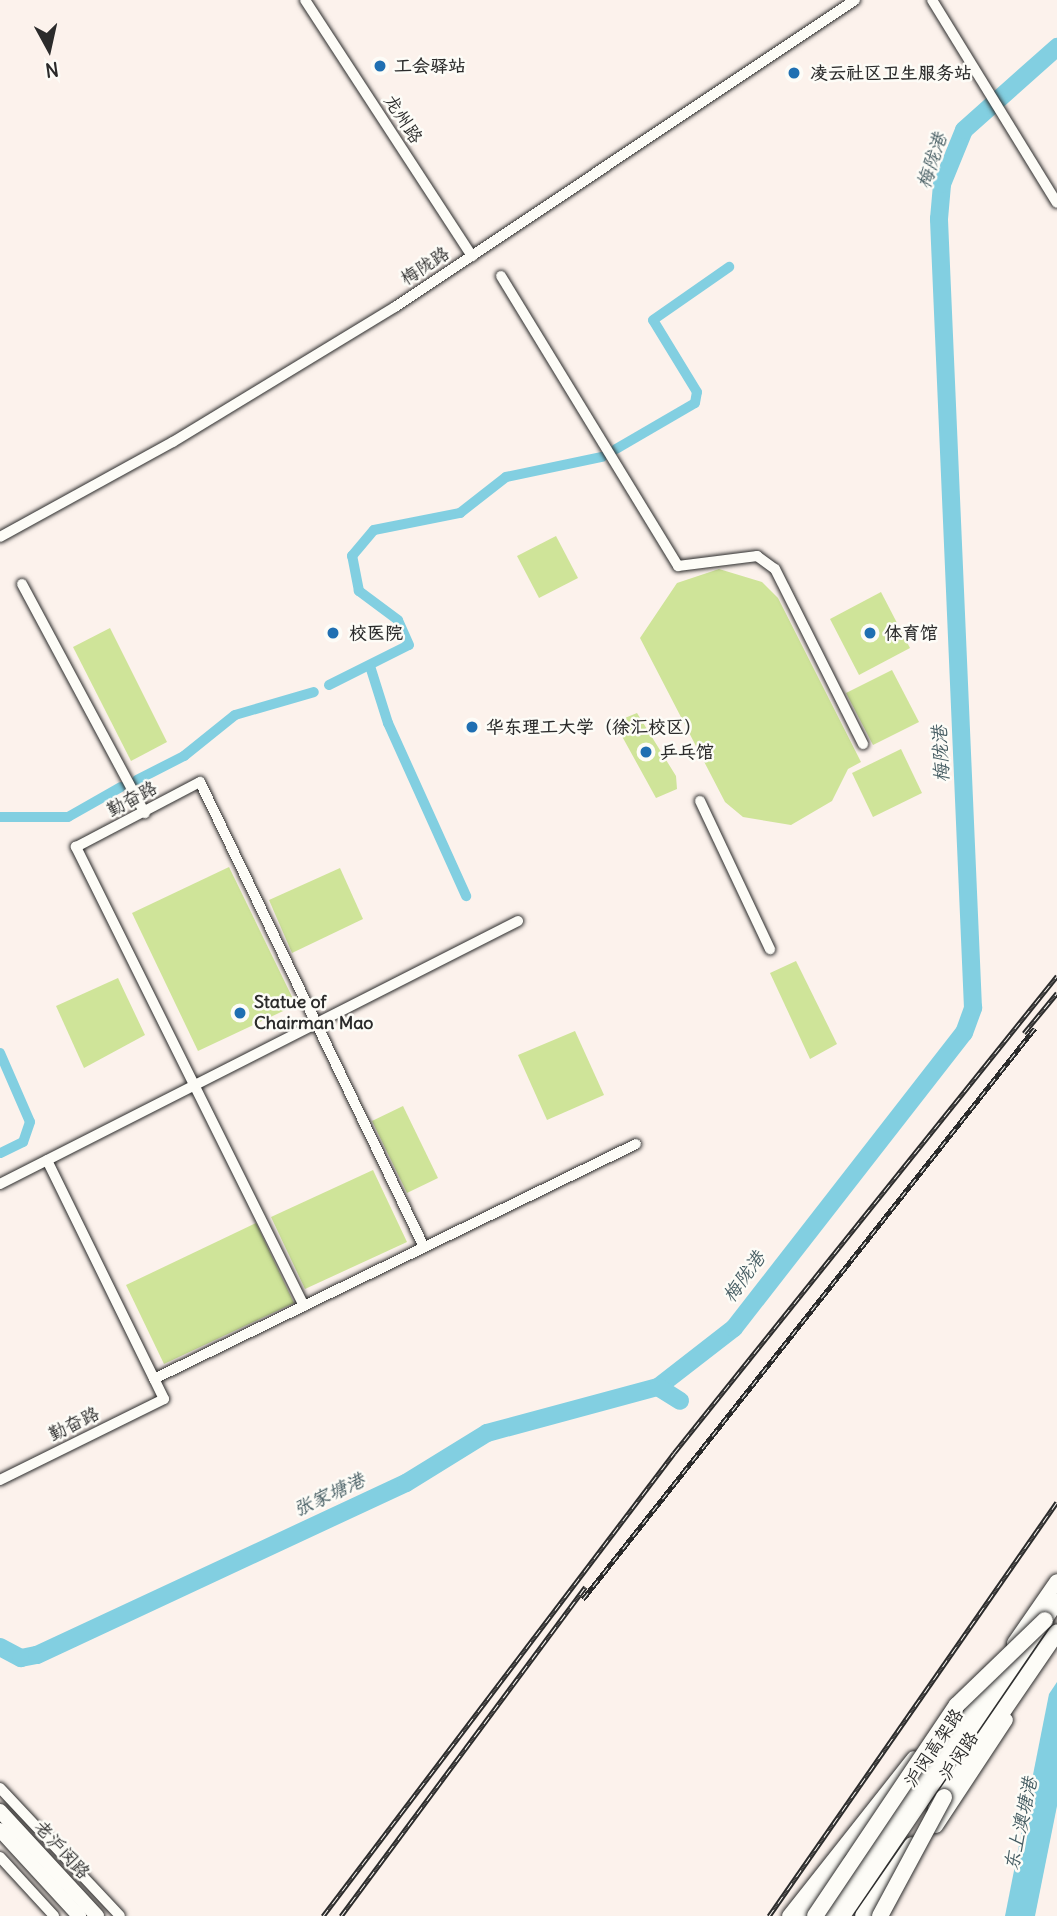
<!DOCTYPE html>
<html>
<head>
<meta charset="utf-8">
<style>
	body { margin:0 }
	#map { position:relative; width:1057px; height:1916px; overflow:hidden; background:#fcf2ec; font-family:Delius,"LXGW WenKai TC",sans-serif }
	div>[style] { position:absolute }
	.green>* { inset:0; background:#cfe499 }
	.water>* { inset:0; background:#82cfe1 }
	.canal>* { height:10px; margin:-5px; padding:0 5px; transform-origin:5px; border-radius:5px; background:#82cfe1 }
	.river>* { height:18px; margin:-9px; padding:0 9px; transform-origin:9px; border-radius:9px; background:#82cfe1 }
	.roads { filter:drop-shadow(0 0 2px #2b2b2b) drop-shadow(0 0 2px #2b2b2b) }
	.minor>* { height:10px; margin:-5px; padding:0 5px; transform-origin:5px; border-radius:5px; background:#fdfcf7 }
	.major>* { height:14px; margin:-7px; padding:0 7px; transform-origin:7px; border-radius:7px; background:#fdfcf7 }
	.highway>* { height:16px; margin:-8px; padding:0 8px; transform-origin:8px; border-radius:8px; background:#fdfcf7 }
	.rail>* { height:5px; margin-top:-2.5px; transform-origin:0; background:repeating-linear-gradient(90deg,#fdfcf7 0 8px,#2b2b2b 0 16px); box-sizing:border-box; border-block:2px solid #2b2b2b }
	.bridges { filter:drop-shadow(0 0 2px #2b2b2b) drop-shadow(0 0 2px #2b2b2b) }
	.highway-bridge>* { height:16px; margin:-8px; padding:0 8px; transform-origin:8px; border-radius:8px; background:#fdfcf7 }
	.dots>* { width:19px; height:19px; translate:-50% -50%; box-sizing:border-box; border:4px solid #fdfcf7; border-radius:50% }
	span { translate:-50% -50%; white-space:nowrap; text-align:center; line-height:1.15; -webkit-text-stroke:5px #fdfcf7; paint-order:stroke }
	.poi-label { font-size:18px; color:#2b2b2b; font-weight:700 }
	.left { translate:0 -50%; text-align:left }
	.street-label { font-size:18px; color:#2b2b2b }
	.water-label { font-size:19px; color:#455c62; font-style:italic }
	.north { position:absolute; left:14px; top:14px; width:70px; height:70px; -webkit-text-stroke:5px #fdfcf7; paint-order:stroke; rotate:172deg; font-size:19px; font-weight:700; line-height:28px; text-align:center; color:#2b2b2b }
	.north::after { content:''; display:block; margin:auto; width:24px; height:32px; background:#2b2b2b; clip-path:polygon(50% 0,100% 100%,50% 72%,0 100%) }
</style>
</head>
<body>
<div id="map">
	<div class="green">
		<div style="clip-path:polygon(556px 536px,578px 578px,539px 598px,517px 556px)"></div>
		<div style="clip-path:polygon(719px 569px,762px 582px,778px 598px,861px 762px,848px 769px,832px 801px,791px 825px,743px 817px,725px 802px,640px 638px,677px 583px)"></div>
		<div style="clip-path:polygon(881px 592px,910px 648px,859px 675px,830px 619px)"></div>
		<div style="clip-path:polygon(110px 628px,167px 742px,131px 761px,73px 647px)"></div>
		<div style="clip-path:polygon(892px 670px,919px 722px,873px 745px,846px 693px)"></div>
		<div style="clip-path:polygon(637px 713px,676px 776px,677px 789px,656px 798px,618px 729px,623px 727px,620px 720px)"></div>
		<div style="clip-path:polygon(901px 749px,922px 793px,873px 817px,852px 773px)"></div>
		<div style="clip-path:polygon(229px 867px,296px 1005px,198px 1051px,132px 913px)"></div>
		<div style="clip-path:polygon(340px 868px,363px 919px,292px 953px,269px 900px)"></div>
		<div style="clip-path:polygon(796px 961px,837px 1044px,810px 1059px,770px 973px)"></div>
		<div style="clip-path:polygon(118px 978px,145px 1035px,84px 1068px,56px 1006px)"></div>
		<div style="clip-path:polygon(575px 1031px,604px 1095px,547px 1120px,518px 1055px)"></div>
		<div style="clip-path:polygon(403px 1106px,438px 1178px,407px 1193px,372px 1121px)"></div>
		<div style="clip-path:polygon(373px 1170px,407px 1242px,305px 1289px,271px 1217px)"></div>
		<div style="clip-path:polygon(256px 1223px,294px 1303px,164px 1364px,126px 1285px)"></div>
	</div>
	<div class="water">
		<div style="clip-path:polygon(1057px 1682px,1057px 1806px,1035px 1916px,1005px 1916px,1049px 1694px)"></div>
	</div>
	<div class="canal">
		<div style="left:616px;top:449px;width:91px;rotate:-30.2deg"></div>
		<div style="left:695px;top:403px;width:11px;rotate:-80deg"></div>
		<div style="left:697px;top:392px;width:84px;rotate:-121.4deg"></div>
		<div style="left:653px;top:320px;width:93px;rotate:-34.9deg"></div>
		<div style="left:370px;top:666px;width:60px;rotate:72.5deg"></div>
		<div style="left:388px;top:723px;width:190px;rotate:65.7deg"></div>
		<div style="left:329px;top:685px;width:89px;rotate:-26.6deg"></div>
		<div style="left:409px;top:645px;width:27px;rotate:-114deg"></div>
		<div style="left:398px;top:620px;width:49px;rotate:-143.4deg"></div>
		<div style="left:359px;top:591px;width:36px;rotate:-101deg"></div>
		<div style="left:352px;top:556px;width:34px;rotate:-50deg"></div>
		<div style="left:374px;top:530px;width:88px;rotate:-11.2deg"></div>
		<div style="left:460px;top:513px;width:58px;rotate:-38deg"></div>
		<div style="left:506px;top:477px;width:98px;rotate:-11.8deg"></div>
		<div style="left:137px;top:780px;width:53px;rotate:-27.1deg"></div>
		<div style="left:184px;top:756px;width:65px;rotate:-38.8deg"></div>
		<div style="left:235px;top:715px;width:82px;rotate:-16.2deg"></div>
		<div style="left:0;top:817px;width:68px"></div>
		<div style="left:68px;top:817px;width:61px;rotate:-29.5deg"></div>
		<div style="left:0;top:1053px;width:75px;rotate:66.5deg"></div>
		<div style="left:30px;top:1122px;width:21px;rotate:109deg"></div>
		<div style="left:23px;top:1142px;width:25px;rotate:154deg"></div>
	</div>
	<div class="river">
		<div style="left:658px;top:1387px;width:96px;rotate:-37.8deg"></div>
		<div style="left:734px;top:1328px;width:374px;rotate:-52.1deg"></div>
		<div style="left:964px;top:1033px;width:27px;rotate:-70deg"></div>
		<div style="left:973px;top:1008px;width:790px;rotate:-92.47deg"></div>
		<div style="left:939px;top:219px;width:35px;rotate:-85deg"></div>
		<div style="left:942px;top:184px;width:58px;rotate:-67.8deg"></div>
		<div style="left:964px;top:130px;width:125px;rotate:-41.7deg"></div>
		<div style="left:0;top:1647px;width:24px;rotate:28deg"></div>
		<div style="left:21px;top:1658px;width:16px;rotate:-11deg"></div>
		<div style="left:37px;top:1655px;width:407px;rotate:-25deg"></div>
		<div style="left:406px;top:1483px;width:95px;rotate:-31.7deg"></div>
		<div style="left:487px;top:1433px;width:177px;rotate:-15.1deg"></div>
		<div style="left:658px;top:1387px;width:26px;rotate:32deg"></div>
	</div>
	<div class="roads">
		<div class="minor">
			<div style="left:305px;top:0;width:306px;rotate:56.9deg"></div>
			<div style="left:932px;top:0;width:238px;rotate:58.4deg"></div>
			<div style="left:501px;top:276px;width:340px;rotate:58.6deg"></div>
			<div style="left:678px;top:566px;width:80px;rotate:-7.2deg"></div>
			<div style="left:757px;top:556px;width:22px;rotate:36deg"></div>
			<div style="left:775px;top:569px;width:196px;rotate:63.3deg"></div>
			<div style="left:0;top:537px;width:197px;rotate:-28.8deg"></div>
			<div style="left:173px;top:442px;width:260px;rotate:-31.3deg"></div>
			<div style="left:395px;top:307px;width:553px;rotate:-33.72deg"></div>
			<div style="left:22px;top:584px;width:260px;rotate:61.8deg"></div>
			<div style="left:700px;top:801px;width:164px;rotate:64.7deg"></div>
			<div style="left:0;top:1184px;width:581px;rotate:-26.92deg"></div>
			<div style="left:304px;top:1306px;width:513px;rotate:-116.42deg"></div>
			<div style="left:76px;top:847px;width:140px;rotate:-27.7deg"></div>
			<div style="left:200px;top:782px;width:516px;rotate:64.28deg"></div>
			<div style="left:154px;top:1379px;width:536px;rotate:-25.99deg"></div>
			<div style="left:0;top:1480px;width:183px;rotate:-26.3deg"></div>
			<div style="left:164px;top:1399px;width:266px;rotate:-116.1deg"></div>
			<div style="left:0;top:1788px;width:175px;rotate:46.8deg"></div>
			<div style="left:0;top:1857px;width:80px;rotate:47.5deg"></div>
		</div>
		<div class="major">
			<div style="left:1014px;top:1643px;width:75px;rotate:-55.3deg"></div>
			<div style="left:966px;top:1721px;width:54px;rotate:-60.1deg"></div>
			<div style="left:0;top:1811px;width:143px;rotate:47.3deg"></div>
			<div style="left:936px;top:1826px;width:127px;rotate:-56.6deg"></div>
			<div style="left:0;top:1830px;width:117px;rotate:47.4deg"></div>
			<div style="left:789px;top:1916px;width:201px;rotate:-51.7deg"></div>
			<div style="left:803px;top:1916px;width:56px;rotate:-53.7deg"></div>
			<div style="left:836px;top:1871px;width:19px;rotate:-32deg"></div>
			<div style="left:829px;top:1916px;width:237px;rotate:-55deg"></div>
		</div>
		<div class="highway">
			<div style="left:936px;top:1809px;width:214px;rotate:-55.6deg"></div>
			<div style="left:842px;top:1916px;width:381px;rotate:-55.7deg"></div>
			<div style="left:863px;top:1916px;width:86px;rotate:-55.4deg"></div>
		</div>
	</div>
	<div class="rail">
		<div style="left:1024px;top:1033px;width:52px;rotate:-50.5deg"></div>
		<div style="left:583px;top:1599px;width:728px;rotate:-51.64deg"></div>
		<div style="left:323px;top:1916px;width:581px;rotate:-52.83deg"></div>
		<div style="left:674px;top:1453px;width:612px;rotate:-51.24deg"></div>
		<div style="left:341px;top:1916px;width:410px;rotate:-53.4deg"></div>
		<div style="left:769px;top:1916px;width:504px;rotate:-55.18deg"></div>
	</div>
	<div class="bridges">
		<div class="highway-bridge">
			<div style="left:815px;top:1916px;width:254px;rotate:-56.1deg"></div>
			<div style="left:957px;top:1705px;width:122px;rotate:-44deg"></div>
			<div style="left:880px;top:1916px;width:135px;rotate:-61.7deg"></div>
		</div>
	</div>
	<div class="dots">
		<div style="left:380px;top:66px;background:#1f6fb2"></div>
		<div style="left:794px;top:73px;background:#1f6fb2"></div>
		<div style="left:333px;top:633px;background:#1f6fb2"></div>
		<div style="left:870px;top:633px;background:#1f6fb2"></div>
		<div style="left:472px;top:727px;background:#1f6fb2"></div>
		<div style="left:646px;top:752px;background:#1f6fb2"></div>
		<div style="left:240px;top:1013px;background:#1f6fb2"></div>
	</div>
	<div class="poi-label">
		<span class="left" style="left:394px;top:66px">工会驿站</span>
		<span class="left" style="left:810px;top:73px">凌云社区卫生服务站</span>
		<span class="left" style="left:349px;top:633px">校医院</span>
		<span class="left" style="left:884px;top:633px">体育馆</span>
		<span class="left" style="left:486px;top:727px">华东理工大学（徐汇校区）</span>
		<span class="left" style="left:660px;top:752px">乒乓馆</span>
		<span class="left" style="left:254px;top:1013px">Statue of<br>Chairman Mao</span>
	</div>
	<div class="street-label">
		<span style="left:403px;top:119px;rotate:57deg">龙州路</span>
		<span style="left:425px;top:266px;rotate:-33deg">梅陇路</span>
		<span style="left:132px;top:799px;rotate:-28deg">勤奋路</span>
		<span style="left:74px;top:1424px;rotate:-26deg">勤奋路</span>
		<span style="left:934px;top:1748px;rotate:-56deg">沪闵高架路</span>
		<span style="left:959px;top:1756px;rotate:-56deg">沪闵路</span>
		<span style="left:62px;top:1850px;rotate:47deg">老沪闵路</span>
	</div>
	<div class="water-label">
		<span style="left:932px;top:161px;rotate:-72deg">梅陇港</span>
		<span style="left:941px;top:754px;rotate:-93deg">梅陇港</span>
		<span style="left:744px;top:1277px;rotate:-54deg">梅陇港</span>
		<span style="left:329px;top:1495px;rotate:-25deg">张家塘港</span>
		<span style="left:1021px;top:1824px;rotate:-78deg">东上澳塘港</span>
	</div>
	<div class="north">N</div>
</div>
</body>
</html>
